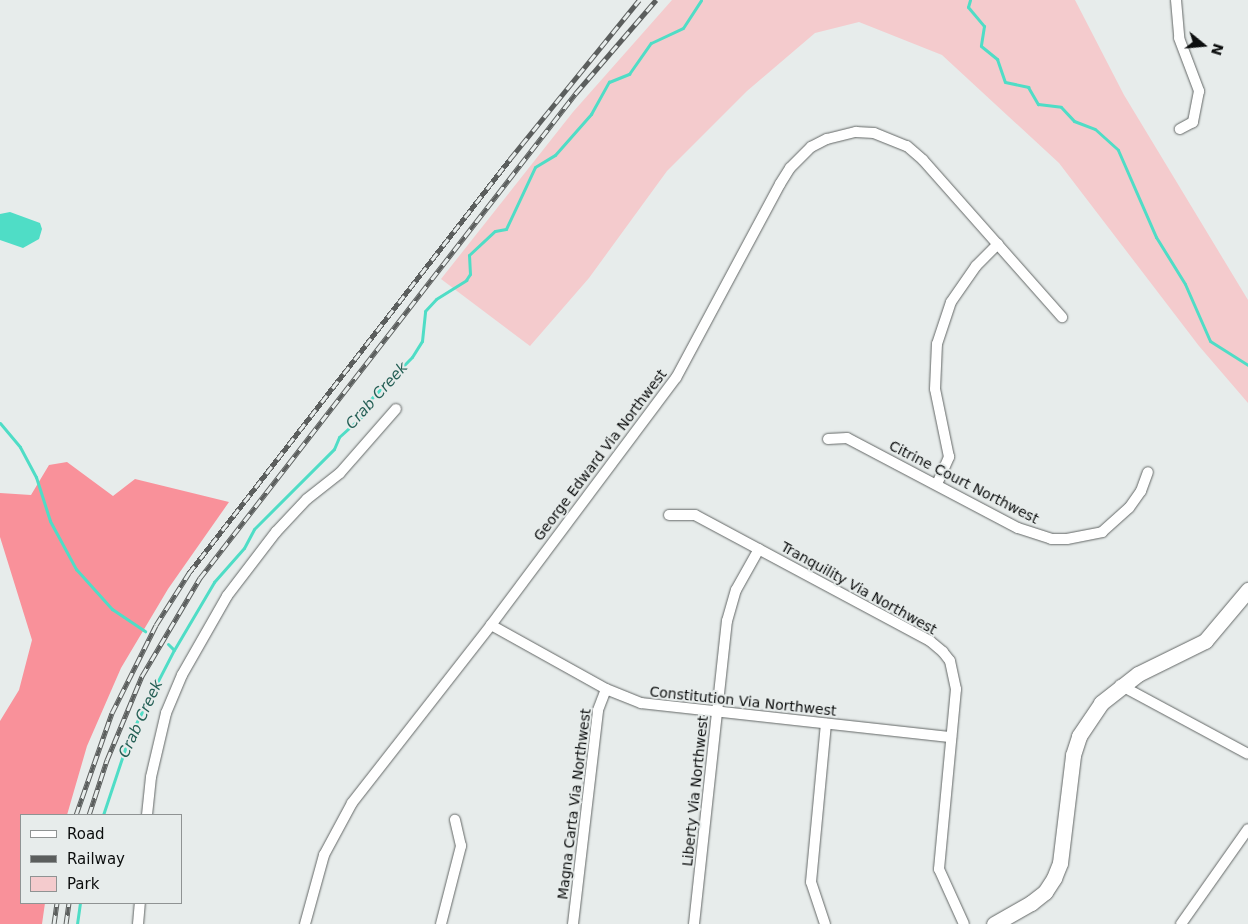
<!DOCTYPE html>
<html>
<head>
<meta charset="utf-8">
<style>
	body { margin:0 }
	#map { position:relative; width:1248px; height:924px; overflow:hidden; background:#e7eceb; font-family:"DejaVu Sans",sans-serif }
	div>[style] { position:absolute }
	.green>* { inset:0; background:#f4cbcd }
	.forest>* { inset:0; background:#f9919a }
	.water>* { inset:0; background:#4fddc6 }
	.stream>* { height:3px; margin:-1.5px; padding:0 1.5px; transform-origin:1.5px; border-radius:1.5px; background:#4fddc6 }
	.roads { filter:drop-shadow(0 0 1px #636766) drop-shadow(0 0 1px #636766) }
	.street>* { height:10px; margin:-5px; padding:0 5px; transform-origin:5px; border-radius:5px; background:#fff }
	.secondary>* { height:15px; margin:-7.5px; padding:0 7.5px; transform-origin:7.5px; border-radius:7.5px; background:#fff }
	.rail>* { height:5px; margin-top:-2.5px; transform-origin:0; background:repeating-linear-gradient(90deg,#e7eceb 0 9px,#5b5e5d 0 18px); box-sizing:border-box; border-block:1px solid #5b5e5d }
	span { translate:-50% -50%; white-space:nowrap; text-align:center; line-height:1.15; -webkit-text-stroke:4px #e7eceb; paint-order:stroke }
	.street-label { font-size:14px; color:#0c0e0e }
	.water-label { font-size:15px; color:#255f55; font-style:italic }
	.legend { position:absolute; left:20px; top:814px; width:162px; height:90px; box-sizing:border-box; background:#e7eceb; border:1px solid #8f9393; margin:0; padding:6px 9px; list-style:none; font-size:15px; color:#0c0e0e }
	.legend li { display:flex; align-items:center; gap:10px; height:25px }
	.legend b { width:25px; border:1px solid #8f9393 }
	.north { position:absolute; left:1178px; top:20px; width:50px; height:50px; -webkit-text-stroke:4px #e7eceb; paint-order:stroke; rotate:107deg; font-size:14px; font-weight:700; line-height:20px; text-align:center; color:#0c0e0e }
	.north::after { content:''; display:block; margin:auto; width:18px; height:22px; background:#0c0e0e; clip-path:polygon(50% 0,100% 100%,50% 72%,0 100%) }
</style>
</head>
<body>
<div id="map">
	<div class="green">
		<div style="clip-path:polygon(672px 0,1075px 0,1124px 95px,1248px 300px,1248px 403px,1199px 346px,1059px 163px,942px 55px,859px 22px,815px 33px,747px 91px,667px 171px,589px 278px,530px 346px,441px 279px,573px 112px)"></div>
	</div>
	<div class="forest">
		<div style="clip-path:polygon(67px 462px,113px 496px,135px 479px,229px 502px,168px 589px,121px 668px,87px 746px,67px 815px,21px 815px,21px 903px,45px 903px,42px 924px,0 924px,0 721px,19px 690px,32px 640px,0 537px,0 493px,31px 495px,49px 465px)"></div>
	</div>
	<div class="water">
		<div style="clip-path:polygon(10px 212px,40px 223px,42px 229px,39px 239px,23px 248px,0 240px,0 214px)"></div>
	</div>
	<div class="stream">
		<div style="left:970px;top:0;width:7px;rotate:106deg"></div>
		<div style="left:968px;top:7px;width:25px;rotate:50deg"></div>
		<div style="left:984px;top:26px;width:20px;rotate:99deg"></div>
		<div style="left:981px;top:46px;width:21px;rotate:39deg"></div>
		<div style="left:997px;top:59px;width:24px;rotate:71deg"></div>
		<div style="left:1005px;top:82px;width:24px;rotate:12deg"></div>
		<div style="left:1028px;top:87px;width:20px;rotate:60deg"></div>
		<div style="left:1038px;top:104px;width:23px;rotate:7deg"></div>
		<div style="left:1061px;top:107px;width:19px;rotate:47deg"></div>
		<div style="left:1074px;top:121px;width:22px;rotate:21deg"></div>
		<div style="left:1095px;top:129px;width:31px;rotate:42deg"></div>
		<div style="left:1118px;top:150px;width:95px;rotate:66.4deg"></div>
		<div style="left:1156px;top:237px;width:55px;rotate:58.3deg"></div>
		<div style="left:1185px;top:284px;width:62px;rotate:66.3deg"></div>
		<div style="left:1210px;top:341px;width:45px;rotate:32.3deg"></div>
		<div style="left:0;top:423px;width:31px;rotate:50deg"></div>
		<div style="left:20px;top:447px;width:34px;rotate:62deg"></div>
		<div style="left:36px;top:477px;width:46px;rotate:72.3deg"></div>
		<div style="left:50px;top:521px;width:55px;rotate:61.6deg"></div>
		<div style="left:76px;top:569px;width:54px;rotate:48deg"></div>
		<div style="left:112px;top:609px;width:40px;rotate:34deg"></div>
		<div style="left:168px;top:644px;width:8px;rotate:45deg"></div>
		<div style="left:103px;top:815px;width:82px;rotate:-71.6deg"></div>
		<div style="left:129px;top:737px;width:98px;rotate:-62.7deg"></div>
		<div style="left:174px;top:650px;width:79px;rotate:-59.5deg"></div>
		<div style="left:214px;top:582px;width:45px;rotate:-48.6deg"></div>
		<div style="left:244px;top:548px;width:21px;rotate:-62deg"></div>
		<div style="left:254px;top:529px;width:113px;rotate:-45deg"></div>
		<div style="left:334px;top:449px;width:13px;rotate:-67deg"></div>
		<div style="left:339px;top:437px;width:30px;rotate:-42deg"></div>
		<div style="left:361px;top:417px;width:10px;rotate:-79deg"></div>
		<div style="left:363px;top:407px;width:70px;rotate:-45.6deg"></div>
		<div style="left:412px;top:357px;width:19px;rotate:-58deg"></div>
		<div style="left:422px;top:341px;width:30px;rotate:-84deg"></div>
		<div style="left:425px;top:311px;width:16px;rotate:-47deg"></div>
		<div style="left:436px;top:299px;width:36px;rotate:-32deg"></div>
		<div style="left:466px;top:280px;width:7px;rotate:-56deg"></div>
		<div style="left:470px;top:274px;width:19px;rotate:-93deg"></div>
		<div style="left:469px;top:255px;width:35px;rotate:-43deg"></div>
		<div style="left:495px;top:231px;width:11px;rotate:-10deg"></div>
		<div style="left:506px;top:229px;width:68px;rotate:-64.9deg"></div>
		<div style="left:535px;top:167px;width:23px;rotate:-31deg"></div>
		<div style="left:555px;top:155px;width:55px;rotate:-48.7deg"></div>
		<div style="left:591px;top:114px;width:37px;rotate:-61deg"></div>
		<div style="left:609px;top:82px;width:22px;rotate:-22deg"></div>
		<div style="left:629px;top:74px;width:38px;rotate:-55deg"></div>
		<div style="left:651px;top:43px;width:35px;rotate:-25deg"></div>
		<div style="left:683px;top:28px;width:33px;rotate:-57deg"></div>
		<div style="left:77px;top:924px;width:21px;rotate:-82deg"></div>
	</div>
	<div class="roads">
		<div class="street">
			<div style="left:1176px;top:0;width:38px;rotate:85deg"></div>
			<div style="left:1179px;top:38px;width:57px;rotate:69.3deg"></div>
			<div style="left:1199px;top:91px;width:32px;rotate:101deg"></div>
			<div style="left:1193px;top:122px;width:15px;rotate:152deg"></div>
			<div style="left:828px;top:439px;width:19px;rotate:-3deg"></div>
			<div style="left:847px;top:438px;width:193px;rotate:27.8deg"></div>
			<div style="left:1018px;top:528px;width:35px;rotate:18deg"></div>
			<div style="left:1051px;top:539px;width:16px"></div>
			<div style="left:1067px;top:539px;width:36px;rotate:-11deg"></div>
			<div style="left:1102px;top:532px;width:36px;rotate:-42deg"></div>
			<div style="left:1129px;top:508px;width:21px;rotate:-55deg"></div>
			<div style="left:1141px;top:491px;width:20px;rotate:-70deg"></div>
			<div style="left:937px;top:484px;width:30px;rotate:-66deg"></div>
			<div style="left:949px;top:457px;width:69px;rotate:-101.6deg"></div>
			<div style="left:935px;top:389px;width:45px;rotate:-87.5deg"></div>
			<div style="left:937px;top:344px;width:44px;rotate:-71.6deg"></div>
			<div style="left:951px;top:302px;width:44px;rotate:-55.2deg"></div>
			<div style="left:976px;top:266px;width:31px;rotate:-45deg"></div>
			<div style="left:669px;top:515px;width:26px"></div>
			<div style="left:695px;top:515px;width:267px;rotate:28.2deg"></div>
			<div style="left:930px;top:641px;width:17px;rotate:40deg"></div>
			<div style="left:943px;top:652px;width:11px;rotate:52deg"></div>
			<div style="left:950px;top:661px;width:29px;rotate:78deg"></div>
			<div style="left:956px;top:689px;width:181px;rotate:95.4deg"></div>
			<div style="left:939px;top:869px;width:60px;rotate:65.6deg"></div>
			<div style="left:491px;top:625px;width:132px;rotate:29.1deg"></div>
			<div style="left:606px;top:689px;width:38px;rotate:22deg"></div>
			<div style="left:641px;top:703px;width:312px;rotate:6.3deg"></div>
			<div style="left:1120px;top:685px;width:145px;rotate:28.3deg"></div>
			<div style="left:147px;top:815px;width:38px;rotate:-84deg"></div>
			<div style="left:151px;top:777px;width:66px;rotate:-76.8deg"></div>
			<div style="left:166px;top:713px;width:41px;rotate:-67.2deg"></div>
			<div style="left:182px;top:675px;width:91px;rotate:-60.3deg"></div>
			<div style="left:227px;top:596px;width:81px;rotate:-52.6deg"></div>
			<div style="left:276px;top:532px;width:45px;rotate:-46.8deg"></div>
			<div style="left:307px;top:499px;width:42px;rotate:-38.2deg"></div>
			<div style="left:340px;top:473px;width:85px;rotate:-48.8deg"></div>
			<div style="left:138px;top:924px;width:21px;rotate:-85deg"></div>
			<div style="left:305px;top:924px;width:72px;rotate:-74.6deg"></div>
			<div style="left:324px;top:855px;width:59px;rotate:-61.7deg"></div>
			<div style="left:352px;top:803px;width:226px;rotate:-52deg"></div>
			<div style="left:491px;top:625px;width:309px;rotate:-53.2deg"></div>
			<div style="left:676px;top:378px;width:220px;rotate:-61.8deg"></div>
			<div style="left:780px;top:184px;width:19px;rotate:-58deg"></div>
			<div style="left:790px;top:168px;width:30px;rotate:-45deg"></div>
			<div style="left:811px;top:147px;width:18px;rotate:-27deg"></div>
			<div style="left:827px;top:139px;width:30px;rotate:-14deg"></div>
			<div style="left:856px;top:132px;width:18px;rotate:3deg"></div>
			<div style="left:874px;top:133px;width:35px;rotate:22deg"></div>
			<div style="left:907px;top:146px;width:21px;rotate:41deg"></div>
			<div style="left:923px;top:160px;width:210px;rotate:48.5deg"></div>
			<div style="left:441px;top:924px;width:81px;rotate:-75.6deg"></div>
			<div style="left:461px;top:846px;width:27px;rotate:-103deg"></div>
			<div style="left:573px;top:924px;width:215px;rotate:-83.3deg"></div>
			<div style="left:598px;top:710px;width:22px;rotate:-69deg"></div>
			<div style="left:694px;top:924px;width:305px;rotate:-83.8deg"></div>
			<div style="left:727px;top:621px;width:32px;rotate:-74deg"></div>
			<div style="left:736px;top:590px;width:47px;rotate:-60.7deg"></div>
			<div style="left:825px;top:924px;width:44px;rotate:-108.4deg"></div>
			<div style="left:811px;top:882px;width:159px;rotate:-84.6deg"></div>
			<div style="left:1181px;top:924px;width:116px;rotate:-54.8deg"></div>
		</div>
		<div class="secondary">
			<div style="left:994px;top:924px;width:43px;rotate:-29.6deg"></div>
			<div style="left:1031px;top:903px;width:18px;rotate:-38deg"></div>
			<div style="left:1045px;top:892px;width:17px;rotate:-57deg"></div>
			<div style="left:1054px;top:878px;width:16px;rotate:-68deg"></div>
			<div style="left:1060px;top:863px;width:109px;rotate:-83.1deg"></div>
			<div style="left:1073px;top:755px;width:20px;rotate:-72deg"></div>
			<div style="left:1079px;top:736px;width:40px;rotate:-56deg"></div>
			<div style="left:1101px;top:703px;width:47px;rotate:-38.1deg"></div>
			<div style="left:1138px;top:674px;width:75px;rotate:-26.2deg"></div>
			<div style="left:1205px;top:641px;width:67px;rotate:-49.9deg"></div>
		</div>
	</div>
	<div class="rail">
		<div style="left:76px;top:815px;width:108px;rotate:-70.6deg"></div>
		<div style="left:112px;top:713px;width:98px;rotate:-63.4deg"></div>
		<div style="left:156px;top:625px;width:62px;rotate:-57.6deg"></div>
		<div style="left:189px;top:573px;width:524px;rotate:-52.21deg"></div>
		<div style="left:510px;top:159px;width:205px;rotate:-50.9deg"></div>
		<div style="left:89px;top:815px;width:58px;rotate:-71.9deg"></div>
		<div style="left:107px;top:760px;width:91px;rotate:-67.4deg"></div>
		<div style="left:142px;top:676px;width:114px;rotate:-59.4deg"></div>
		<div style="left:200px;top:578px;width:614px;rotate:-52.22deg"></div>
		<div style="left:576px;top:93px;width:123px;rotate:-49.3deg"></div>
		<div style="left:54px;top:924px;width:21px;rotate:-82deg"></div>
		<div style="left:66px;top:924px;width:21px;rotate:-82deg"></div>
	</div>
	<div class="street-label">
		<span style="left:600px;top:455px;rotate:-53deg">George Edward Via Northwest</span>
		<span style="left:964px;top:482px;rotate:27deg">Citrine Court Northwest</span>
		<span style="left:859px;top:588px;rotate:29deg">Tranquility Via Northwest</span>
		<span style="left:743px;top:701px;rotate:6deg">Constitution Via Northwest</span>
		<span style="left:695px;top:791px;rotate:-84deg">Liberty Via Northwest</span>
		<span style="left:574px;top:804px;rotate:-83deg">Magna Carta Via Northwest</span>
	</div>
	<div class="water-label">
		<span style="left:377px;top:396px;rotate:-48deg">Crab Creek</span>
		<span style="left:141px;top:719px;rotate:-65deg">Crab Creek</span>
	</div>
	<ul class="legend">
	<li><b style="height:6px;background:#fff"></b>Road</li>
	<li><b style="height:6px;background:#5b5e5d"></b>Railway</li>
	<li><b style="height:14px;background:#f4cbcd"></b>Park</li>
	</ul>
	<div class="north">N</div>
</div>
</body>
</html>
